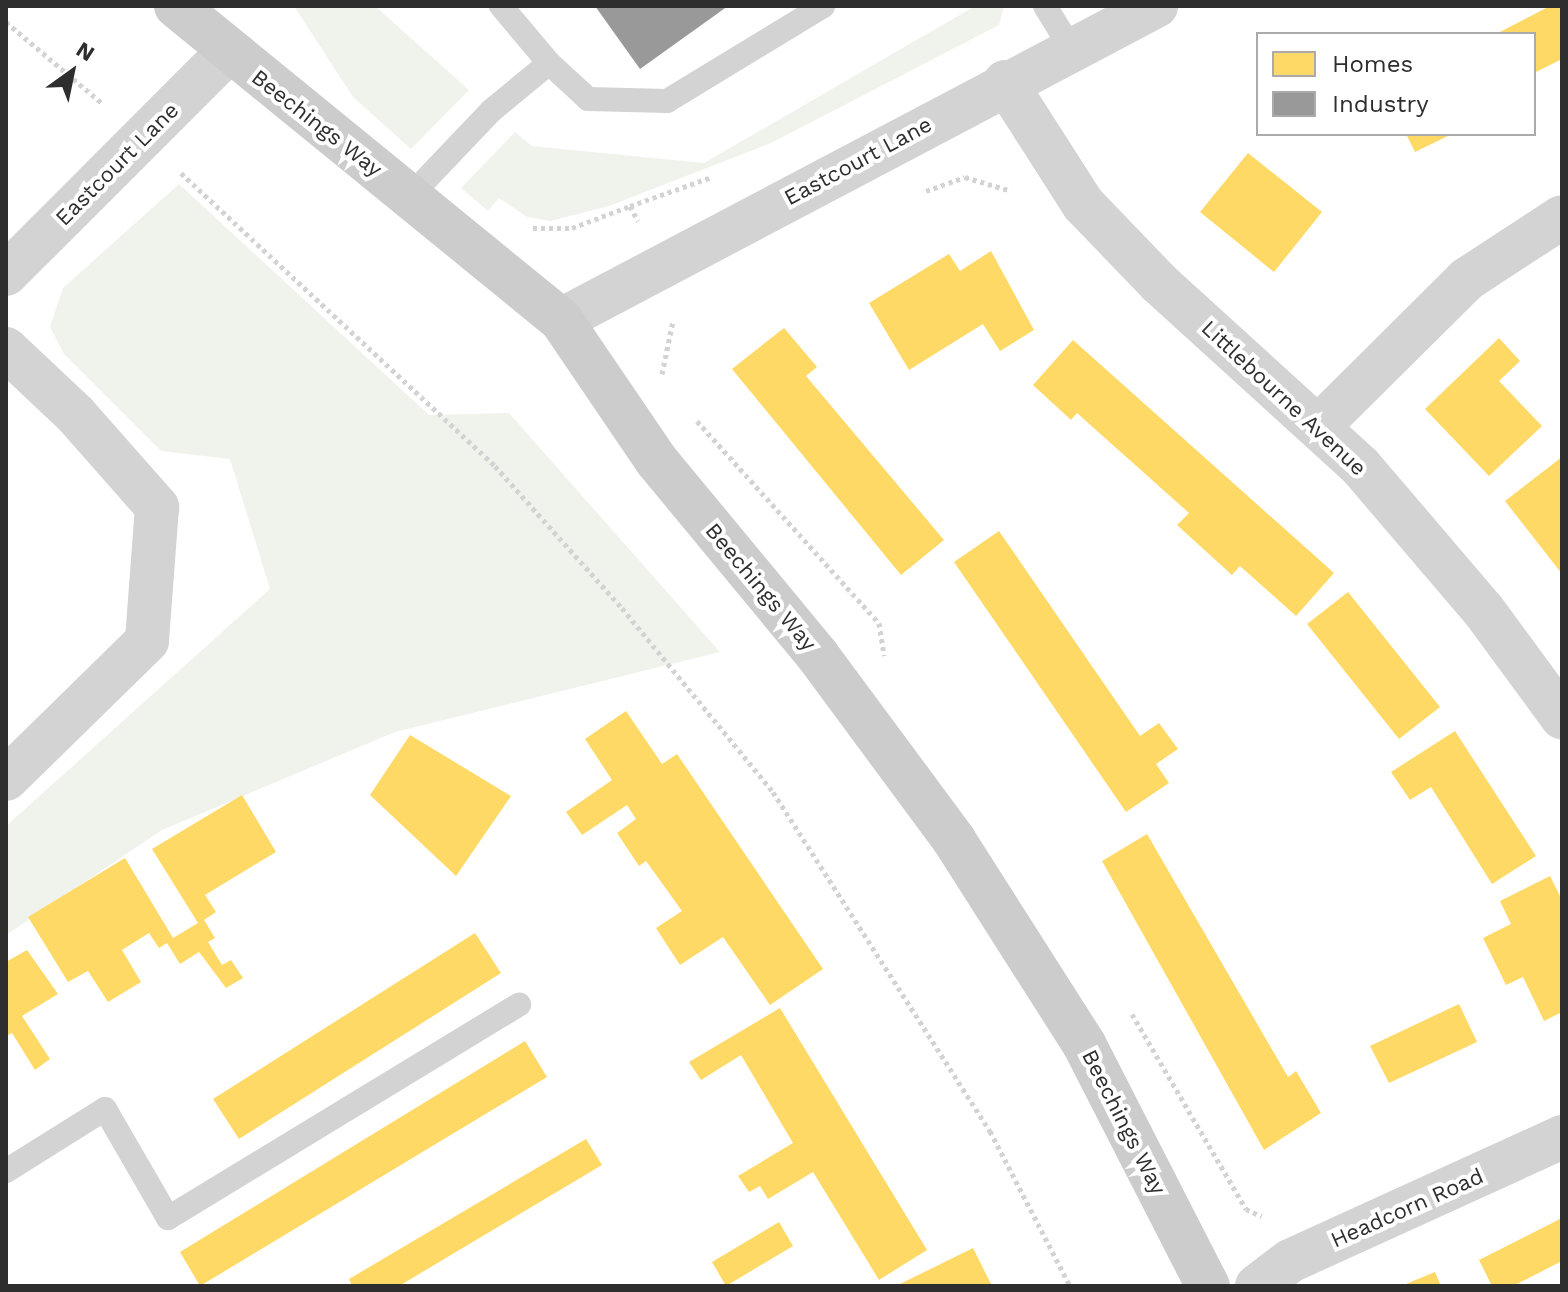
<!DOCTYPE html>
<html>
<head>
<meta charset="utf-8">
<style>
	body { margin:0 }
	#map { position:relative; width:1568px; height:1292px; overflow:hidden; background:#fff; font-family:"Work Sans",sans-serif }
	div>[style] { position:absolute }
	.green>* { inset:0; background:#f0f3ec }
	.homes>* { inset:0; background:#ffd966 }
	.industry>* { inset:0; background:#999 }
	.path>* { height:5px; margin-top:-2.5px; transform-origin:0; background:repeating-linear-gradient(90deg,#d3d3d3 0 4px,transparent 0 8px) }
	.lane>* { height:24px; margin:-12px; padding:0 12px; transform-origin:12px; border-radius:12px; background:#d3d3d3 }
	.street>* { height:44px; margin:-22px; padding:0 22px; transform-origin:22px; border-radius:22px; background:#d3d3d3 }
	.secondary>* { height:44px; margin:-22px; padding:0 22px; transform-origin:22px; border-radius:22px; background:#ccc }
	span { translate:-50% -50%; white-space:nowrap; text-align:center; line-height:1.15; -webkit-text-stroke:8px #fff; paint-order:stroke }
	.street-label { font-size:22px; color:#2e2e2e }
	.frame { position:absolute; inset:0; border:8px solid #2e2e2e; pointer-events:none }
	.legend { position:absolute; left:1256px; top:32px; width:280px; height:104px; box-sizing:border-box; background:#fff; border:2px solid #ababab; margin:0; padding:10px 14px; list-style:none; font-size:24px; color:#2e2e2e }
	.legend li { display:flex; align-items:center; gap:16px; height:40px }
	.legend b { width:40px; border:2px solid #ababab }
	.north { position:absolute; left:32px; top:32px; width:80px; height:80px; -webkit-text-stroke:6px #fff; paint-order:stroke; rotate:33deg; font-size:22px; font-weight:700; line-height:32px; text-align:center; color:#2e2e2e }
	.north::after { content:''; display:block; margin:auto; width:28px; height:36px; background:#2e2e2e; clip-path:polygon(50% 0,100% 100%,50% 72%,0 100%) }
</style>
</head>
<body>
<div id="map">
	<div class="green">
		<div style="clip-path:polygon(294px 6px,375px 6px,469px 90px,411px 149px,353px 97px)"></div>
		<div style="clip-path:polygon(975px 6px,1004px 6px,999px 25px,771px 143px,609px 206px,550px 221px,527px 217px,499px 198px,488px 211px,461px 188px,515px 132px,532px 146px,704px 163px)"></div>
		<div style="clip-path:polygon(179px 184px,429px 415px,509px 413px,720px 652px,395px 732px,162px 830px,6px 935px,6px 826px,270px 589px,230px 459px,161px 451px,64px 354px,50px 327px,63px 288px)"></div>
	</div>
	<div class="homes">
		<div style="clip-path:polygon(1550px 6px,1562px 6px,1562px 59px,1534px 73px,1534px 34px,1496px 34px)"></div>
		<div style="clip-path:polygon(1406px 134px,1452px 134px,1415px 152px)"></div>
		<div style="clip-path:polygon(1248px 153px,1322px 212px,1274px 272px,1200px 212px)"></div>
		<div style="clip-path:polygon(991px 251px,1034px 330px,1000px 351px,983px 324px,909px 370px,869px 303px,949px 254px,960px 271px)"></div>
		<div style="clip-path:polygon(784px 328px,817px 367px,806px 376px,944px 540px,901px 575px,732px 369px)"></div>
		<div style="clip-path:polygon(1499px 338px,1520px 361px,1499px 381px,1542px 426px,1489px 476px,1425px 409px)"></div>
		<div style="clip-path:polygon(1073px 340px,1334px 573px,1296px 616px,1240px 566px,1232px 575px,1177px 525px,1189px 513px,1077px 413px,1071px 420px,1033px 385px)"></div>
		<div style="clip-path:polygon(1562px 457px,1562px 574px,1505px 501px)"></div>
		<div style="clip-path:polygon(999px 531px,1140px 736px,1159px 723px,1178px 749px,1156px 764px,1169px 783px,1126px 812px,954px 562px)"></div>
		<div style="clip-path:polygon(1348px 592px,1440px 707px,1399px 739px,1307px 624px)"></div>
		<div style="clip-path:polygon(626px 711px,662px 764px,677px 754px,823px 969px,770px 1005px,723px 937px,680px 965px,656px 928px,682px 911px,646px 861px,639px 866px,617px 833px,636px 819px,627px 805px,582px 835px,566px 812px,612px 780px,585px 739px)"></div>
		<div style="clip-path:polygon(1455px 731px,1536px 856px,1492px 884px,1431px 787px,1410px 800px,1391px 772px)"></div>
		<div style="clip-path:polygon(410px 735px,511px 796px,456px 876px,370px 795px)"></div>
		<div style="clip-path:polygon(242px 795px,276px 852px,205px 895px,216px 912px,204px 920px,215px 938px,208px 942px,222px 965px,231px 960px,243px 978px,226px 988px,199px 952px,180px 964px,167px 943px,159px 948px,149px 933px,122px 950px,141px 982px,108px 1002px,88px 971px,68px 982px,28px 917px,125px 858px,173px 938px,198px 923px,152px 849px)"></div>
		<div style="clip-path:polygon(1147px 834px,1288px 1077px,1296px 1071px,1321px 1113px,1264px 1150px,1102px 861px)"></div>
		<div style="clip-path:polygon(1550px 876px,1562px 900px,1562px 1012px,1544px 1021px,1523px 977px,1506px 985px,1483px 938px,1511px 924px,1500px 901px)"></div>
		<div style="clip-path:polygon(475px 933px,501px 973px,239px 1139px,213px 1099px)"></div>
		<div style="clip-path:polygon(27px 950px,58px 994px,22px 1016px,50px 1059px,35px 1070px,12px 1033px,6px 1036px,6px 962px)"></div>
		<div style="clip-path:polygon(1459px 1004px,1477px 1042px,1389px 1083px,1370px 1046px)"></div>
		<div style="clip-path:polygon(780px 1008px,927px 1250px,879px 1280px,813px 1172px,768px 1199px,760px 1186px,749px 1192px,738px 1176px,793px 1143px,741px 1055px,701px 1080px,689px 1062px)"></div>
		<div style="clip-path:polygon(525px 1041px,547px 1077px,200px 1286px,180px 1252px)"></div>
		<div style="clip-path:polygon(586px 1139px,602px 1165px,399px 1286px,352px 1286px,349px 1279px)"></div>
		<div style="clip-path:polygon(1562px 1218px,1562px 1261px,1513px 1286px,1492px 1286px,1479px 1260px)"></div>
		<div style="clip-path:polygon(779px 1222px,793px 1246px,726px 1286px,712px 1262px)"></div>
		<div style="clip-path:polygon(973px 1248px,992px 1286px,896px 1286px)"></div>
		<div style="clip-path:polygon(1435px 1272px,1441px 1286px,1401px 1286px)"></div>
	</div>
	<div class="industry">
		<div style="clip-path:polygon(595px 6px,728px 6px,640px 69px)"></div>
	</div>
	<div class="path">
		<div style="left:6px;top:22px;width:126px;rotate:40.2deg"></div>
		<div style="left:181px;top:173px;width:429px;rotate:43deg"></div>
		<div style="left:495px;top:466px;width:191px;rotate:48.2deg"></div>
		<div style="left:622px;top:608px;width:238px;rotate:50.6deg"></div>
		<div style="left:773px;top:792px;width:403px;rotate:57.4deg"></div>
		<div style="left:990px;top:1131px;width:174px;rotate:62.7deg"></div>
		<div style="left:926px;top:191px;width:41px;rotate:-19.7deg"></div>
		<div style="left:965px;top:177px;width:48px;rotate:16.9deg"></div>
		<div style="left:630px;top:206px;width:87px;rotate:-19.5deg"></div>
		<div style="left:533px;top:228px;width:39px"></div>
		<div style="left:572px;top:228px;width:62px;rotate:-20.8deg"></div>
		<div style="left:630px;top:206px;width:17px;rotate:62deg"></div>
		<div style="left:662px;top:374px;width:54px;rotate:-78.3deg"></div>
		<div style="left:697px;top:421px;width:272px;rotate:48deg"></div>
		<div style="left:879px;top:623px;width:33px;rotate:81deg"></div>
		<div style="left:1132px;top:1014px;width:226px;rotate:59.7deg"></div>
		<div style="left:1246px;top:1209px;width:17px;rotate:25deg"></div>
	</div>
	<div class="lane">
		<div style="left:1045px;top:6px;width:52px;rotate:58.5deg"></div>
		<div style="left:549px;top:63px;width:53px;rotate:42.7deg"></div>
		<div style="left:588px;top:99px;width:79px;rotate:1.5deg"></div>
		<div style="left:667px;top:101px;width:183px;rotate:-31.3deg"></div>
		<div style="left:411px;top:195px;width:116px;rotate:-46.4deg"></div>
		<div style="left:491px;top:111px;width:75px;rotate:-39.6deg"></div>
		<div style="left:549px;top:63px;width:75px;rotate:-130.1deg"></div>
		<div style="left:6px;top:1171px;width:117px;rotate:-32.1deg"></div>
		<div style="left:105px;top:1109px;width:126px;rotate:60deg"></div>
		<div style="left:168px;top:1218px;width:411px;rotate:-31.3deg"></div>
	</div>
	<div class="street">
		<div style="left:1005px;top:82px;width:145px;rotate:57.4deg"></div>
		<div style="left:1083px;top:204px;width:110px;rotate:46.1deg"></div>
		<div style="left:1159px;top:283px;width:273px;rotate:42.3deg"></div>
		<div style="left:1361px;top:467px;width:189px;rotate:49.5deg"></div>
		<div style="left:1484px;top:611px;width:132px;rotate:53.7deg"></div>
		<div style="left:6px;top:274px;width:313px;rotate:-45deg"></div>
		<div style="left:561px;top:320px;width:673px;rotate:-27.82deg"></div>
		<div style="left:6px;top:349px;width:96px;rotate:43.3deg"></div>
		<div style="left:76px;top:415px;width:123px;rotate:48.6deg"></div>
		<div style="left:157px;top:507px;width:134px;rotate:94.3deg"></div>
		<div style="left:147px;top:641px;width:197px;rotate:135.6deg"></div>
		<div style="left:1320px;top:425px;width:207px;rotate:-44.8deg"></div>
		<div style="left:1467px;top:279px;width:113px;rotate:-33.1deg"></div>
		<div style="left:1257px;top:1286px;width:41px;rotate:-37.1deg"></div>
		<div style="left:1290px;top:1261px;width:299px;rotate:-24.5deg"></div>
	</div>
	<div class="secondary">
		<div style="left:176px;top:6px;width:497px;rotate:39.2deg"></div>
		<div style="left:561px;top:320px;width:169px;rotate:55.8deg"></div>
		<div style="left:656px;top:460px;width:254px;rotate:50.4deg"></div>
		<div style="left:818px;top:656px;width:229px;rotate:53.5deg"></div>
		<div style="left:954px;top:840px;width:242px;rotate:57.5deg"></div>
		<div style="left:1084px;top:1044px;width:272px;rotate:62.9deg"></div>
	</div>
	<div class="street-label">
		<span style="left:317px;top:123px;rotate:38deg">Beechings Way</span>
		<span style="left:858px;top:161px;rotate:-28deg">Eastcourt Lane</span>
		<span style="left:117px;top:164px;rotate:-45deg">Eastcourt Lane</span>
		<span style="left:1284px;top:398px;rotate:43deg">Littlebourne Avenue</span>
		<span style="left:761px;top:587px;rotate:50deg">Beechings Way</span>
		<span style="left:1124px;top:1122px;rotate:63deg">Beechings Way</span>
		<span style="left:1407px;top:1208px;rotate:-24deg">Headcorn Road</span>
	</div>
	<div class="frame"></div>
	<ul class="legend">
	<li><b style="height:22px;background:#ffd966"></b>Homes</li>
	<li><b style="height:22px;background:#999"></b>Industry</li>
	</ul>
	<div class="north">N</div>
</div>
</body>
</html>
